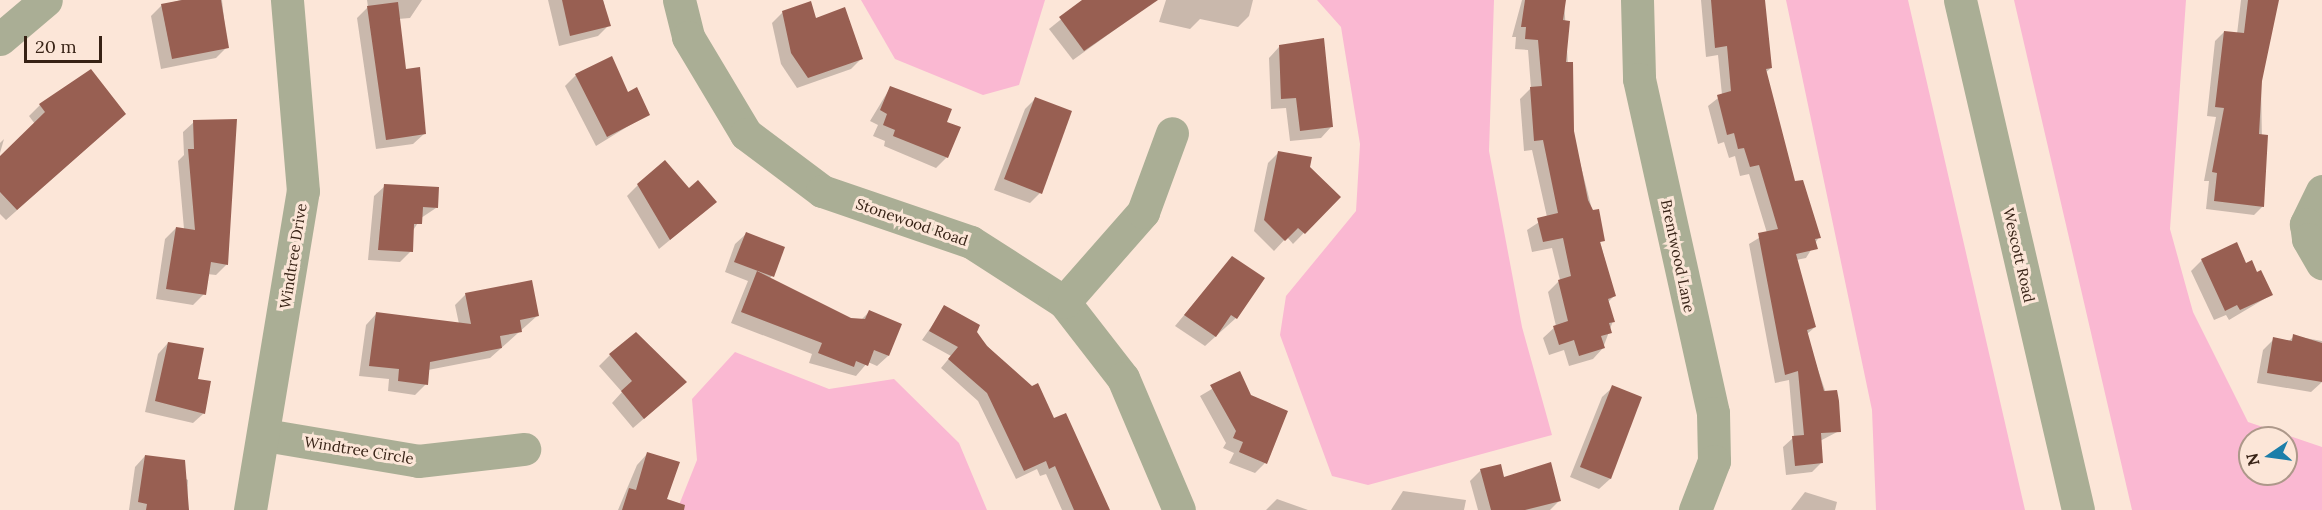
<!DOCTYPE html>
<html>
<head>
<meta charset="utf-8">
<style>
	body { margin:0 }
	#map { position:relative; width:2322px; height:510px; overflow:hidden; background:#fce6d8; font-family:Lora,serif }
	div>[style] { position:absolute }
	.green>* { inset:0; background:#fab8d2 }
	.shadow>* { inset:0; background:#0003 }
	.building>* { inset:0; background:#985f52 }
	.minor>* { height:33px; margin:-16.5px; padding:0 16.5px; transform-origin:16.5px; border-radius:16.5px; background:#aaae95 }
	span { translate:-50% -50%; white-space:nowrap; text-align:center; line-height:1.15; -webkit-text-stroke:6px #fce6d8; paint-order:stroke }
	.street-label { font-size:15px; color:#372215 }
	.north { position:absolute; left:2238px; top:426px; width:60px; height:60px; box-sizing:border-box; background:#fce6d8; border:2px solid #ad988a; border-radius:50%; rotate:257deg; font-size:16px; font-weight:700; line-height:24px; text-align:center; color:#372215 }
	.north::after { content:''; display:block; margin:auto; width:21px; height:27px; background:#1c7ea9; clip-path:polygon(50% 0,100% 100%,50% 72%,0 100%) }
	.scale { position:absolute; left:24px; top:36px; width:78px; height:27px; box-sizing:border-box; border:3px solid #372215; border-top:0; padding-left:8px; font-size:18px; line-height:21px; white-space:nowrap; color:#372215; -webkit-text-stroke:4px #fce6d8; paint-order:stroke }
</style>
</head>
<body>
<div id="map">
	<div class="green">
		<div style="clip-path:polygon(861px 0,1045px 0,1019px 85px,983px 95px,895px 59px)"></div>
		<div style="clip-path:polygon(1317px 0,1494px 0,1489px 151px,1522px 327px,1552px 435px,1368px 485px,1332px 476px,1280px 335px,1286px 296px,1356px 211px,1360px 144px,1341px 27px)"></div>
		<div style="clip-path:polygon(1786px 0,1908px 0,2025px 510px,1876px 510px,1872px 410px)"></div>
		<div style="clip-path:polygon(evenodd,2014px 0,2186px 0,2170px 229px,2193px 312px,2248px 422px,2322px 447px,2322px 510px,2132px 510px,2014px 0,2250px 438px,2286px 438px,2286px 474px,2250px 474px,2250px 438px)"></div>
		<div style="clip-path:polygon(735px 352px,829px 389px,894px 379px,959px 443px,987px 510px,677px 510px,697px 460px,692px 399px)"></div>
	</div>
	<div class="shadow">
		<div style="clip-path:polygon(181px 0,222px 0,227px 47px,216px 58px,161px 69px,151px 16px,162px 5px)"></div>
		<div style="clip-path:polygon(367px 0,422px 0,410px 18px,398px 19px,405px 71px,424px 134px,413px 144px,376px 149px,357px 18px,368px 7px)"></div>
		<div style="clip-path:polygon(548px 0,603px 0,609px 25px,598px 36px,559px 46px)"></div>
		<div style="clip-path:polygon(1085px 0,1145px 0,1149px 5px,1073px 60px,1049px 29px)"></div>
		<div style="clip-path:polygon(1166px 0,1253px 0,1249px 16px,1238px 27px,1200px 19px,1190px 29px,1159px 22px)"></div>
		<div style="clip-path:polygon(1522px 0,1564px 0,1572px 131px,1614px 296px,1607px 303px,1613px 321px,1603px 348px,1593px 359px,1569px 366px,1564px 350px,1549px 355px,1543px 338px,1556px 326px,1548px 292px,1560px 280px,1552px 248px,1532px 252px,1527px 230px,1547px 217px,1532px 150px,1524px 151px,1520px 99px,1531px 88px,1528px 50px,1515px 49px,1516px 37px,1512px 37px)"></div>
		<div style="clip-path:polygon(1701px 0,1763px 0,1771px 68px,1765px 73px,1794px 183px,1819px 237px,1806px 258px,1796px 260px,1815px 327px,1806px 335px,1839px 431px,1820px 441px,1821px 463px,1812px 472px,1786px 475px,1783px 447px,1794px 437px,1789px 380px,1775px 383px,1749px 244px,1767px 233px,1749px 174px,1740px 176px,1735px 156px,1729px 158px,1724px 142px,1718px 144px,1708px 106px,1722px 95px,1718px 55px,1706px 57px)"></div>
		<div style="clip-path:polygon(2241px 0,2275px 0,2261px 81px,2263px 206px,2254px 215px,2206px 209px,2209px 181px,2204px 181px,2216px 117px,2207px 116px,2215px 41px,2224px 32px,2237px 34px)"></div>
		<div style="clip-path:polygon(783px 12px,816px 20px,861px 59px,851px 69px,797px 88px,781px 64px,772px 23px)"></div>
		<div style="clip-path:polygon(1279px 47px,1331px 127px,1321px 138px,1290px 141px,1286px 108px,1271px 109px,1269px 58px)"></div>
		<div style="clip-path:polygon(90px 71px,113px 125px,6px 220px,0 214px,0 159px,35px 124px,29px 116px,40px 105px)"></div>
		<div style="clip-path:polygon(576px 75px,627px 94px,648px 114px,596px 146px,565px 86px)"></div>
		<div style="clip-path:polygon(890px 88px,945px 123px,947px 157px,936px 168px,884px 146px,885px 141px,873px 136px,878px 125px,870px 121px)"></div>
		<div style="clip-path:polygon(1035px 99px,1040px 193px,1030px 203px,994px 190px,1025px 109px)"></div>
		<div style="clip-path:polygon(194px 122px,227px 264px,216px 275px,207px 274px,204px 294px,193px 305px,156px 299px,165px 239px,176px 228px,184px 229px,178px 161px,184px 155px,183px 132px)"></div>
		<div style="clip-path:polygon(4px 139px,0 153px,0 143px)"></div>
		<div style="clip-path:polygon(1279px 152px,1308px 167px,1339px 197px,1293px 244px,1287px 237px,1274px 251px,1254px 231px,1268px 163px)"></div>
		<div style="clip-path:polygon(638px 185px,704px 212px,659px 249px,627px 196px)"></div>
		<div style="clip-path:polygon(385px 186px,436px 208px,421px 218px,412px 232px,411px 251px,400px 262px,368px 260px,374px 196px)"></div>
		<div style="clip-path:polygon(746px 234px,772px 276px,769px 279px,851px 319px,861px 320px,869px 312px,888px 356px,877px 366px,868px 362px,856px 376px,809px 363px,812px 354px,731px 323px,748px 281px,725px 272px,735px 244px)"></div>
		<div style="clip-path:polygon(1232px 258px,1263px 278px,1236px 318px,1205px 346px,1175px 326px)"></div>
		<div style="clip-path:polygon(2202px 260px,2245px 265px,2271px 295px,2229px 320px,2226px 315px,2214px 320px,2191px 271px)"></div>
		<div style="clip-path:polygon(466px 294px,537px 316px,490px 358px,428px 370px,426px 384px,415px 395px,388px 391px,389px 379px,359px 376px,366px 325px,376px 314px,459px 324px,455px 305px)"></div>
		<div style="clip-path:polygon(945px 307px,975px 332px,1053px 420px,1108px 510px,1062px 510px,1046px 474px,1040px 476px,1037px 469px,1016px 479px,978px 401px,941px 368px,951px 356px,922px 340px)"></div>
		<div style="clip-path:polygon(2294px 336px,2322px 341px,2322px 382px,2311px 392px,2257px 383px,2263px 350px,2274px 339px,2288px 342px)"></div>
		<div style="clip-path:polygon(168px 343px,204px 413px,193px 423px,145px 412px,158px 354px)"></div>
		<div style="clip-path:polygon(610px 355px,675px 392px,633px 428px,612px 403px,622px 392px,599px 366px)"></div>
		<div style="clip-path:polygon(1239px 373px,1265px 463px,1255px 473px,1229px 463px,1234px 453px,1223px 448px,1226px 443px,1200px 396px)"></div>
		<div style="clip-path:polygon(1613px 387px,1610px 479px,1599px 489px,1570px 477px,1602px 397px)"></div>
		<div style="clip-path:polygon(647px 454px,661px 510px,618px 510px,637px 465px)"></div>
		<div style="clip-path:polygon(145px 456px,188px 480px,187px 510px,129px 510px,135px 467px)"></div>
		<div style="clip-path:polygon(1481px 470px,1503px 478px,1560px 500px,1550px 510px,1478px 510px,1470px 481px)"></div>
		<div style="clip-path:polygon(1403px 491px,1466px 500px,1464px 510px,1391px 510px)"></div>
		<div style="clip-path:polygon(1805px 492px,1837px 502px,1835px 510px,1791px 510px)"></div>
		<div style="clip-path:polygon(1277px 499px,1308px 510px,1266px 510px)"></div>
	</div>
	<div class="building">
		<div style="clip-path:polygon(182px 0,221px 0,229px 48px,172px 59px,161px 4px)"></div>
		<div style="clip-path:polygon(562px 0,603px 0,611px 26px,570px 36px)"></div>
		<div style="clip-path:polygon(1082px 0,1158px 0,1084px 51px,1059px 17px)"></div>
		<div style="clip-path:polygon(1525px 0,1566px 0,1563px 20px,1570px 21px,1566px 62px,1573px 62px,1574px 131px,1588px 200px,1593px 210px,1599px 209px,1605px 241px,1600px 242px,1616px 296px,1608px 299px,1615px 322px,1609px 323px,1612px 333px,1601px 336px,1605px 348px,1579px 356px,1574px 340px,1559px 345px,1553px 326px,1568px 321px,1558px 280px,1571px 276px,1563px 238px,1543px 242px,1537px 218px,1558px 213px,1543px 140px,1534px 141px,1530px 87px,1542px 86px,1538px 40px,1525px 39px,1526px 27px,1521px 27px)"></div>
		<div style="clip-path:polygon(1711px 0,1765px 0,1772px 68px,1766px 69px,1795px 181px,1803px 180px,1821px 238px,1815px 239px,1818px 249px,1796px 254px,1816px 327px,1807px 330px,1824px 391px,1837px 390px,1839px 401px,1841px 432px,1821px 433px,1823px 463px,1795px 466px,1792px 436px,1804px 435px,1798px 371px,1785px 375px,1758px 233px,1778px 229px,1759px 165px,1750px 167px,1744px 148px,1738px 149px,1734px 133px,1727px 135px,1717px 95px,1731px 91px,1727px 46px,1715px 48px)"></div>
		<div style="clip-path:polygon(2248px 0,2279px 0,2262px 81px,2259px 134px,2268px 135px,2264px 207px,2214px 201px,2217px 173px,2212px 172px,2224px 108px,2215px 107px,2224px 31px,2244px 33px)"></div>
		<div style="clip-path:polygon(811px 1px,816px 18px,845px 7px,863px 59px,808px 78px,791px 53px,782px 11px)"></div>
		<div style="clip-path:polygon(398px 2px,406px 69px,420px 67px,426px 134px,386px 140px,367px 6px)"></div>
		<div style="clip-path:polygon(1324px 38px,1333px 127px,1300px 131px,1296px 98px,1281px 99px,1279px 45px)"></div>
		<div style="clip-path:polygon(612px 56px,628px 92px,637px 87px,650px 115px,607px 137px,575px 74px)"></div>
		<div style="clip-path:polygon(91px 69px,126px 114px,17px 210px,0 192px,0 156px,45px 112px,39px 104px)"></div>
		<div style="clip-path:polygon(890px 86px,952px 109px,947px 122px,961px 127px,948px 158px,893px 136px,895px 130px,883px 125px,887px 114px,880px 110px)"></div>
		<div style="clip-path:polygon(1035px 97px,1072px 111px,1042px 194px,1004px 179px)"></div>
		<div style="clip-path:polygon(237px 119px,228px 265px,211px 262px,206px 295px,166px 289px,176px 227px,195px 230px,188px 149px,194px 149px,193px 120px)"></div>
		<div style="clip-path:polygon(1278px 151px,1312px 157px,1310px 167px,1341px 197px,1305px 234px,1298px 228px,1285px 241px,1264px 220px)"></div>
		<div style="clip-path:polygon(665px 160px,689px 188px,698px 180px,717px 202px,670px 240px,637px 184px)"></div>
		<div style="clip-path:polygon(384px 184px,439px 187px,438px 208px,423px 207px,422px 224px,414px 224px,413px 252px,378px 250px)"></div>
		<div style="clip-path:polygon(746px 232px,785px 247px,774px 277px,734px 262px)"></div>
		<div style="clip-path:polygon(2237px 242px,2246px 263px,2252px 260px,2257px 272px,2261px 270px,2273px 295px,2240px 310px,2237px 305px,2225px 311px,2201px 259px)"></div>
		<div style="clip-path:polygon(1232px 256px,1265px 278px,1237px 319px,1231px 315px,1216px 337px,1184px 315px)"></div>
		<div style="clip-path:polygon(757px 271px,851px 318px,865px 319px,869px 310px,902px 324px,889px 356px,874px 350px,868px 366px,856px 361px,854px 367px,818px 353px,822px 343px,741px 312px)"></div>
		<div style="clip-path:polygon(532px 280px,539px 316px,520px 320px,522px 332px,500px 336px,502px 348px,430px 362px,428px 385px,398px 381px,399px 369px,369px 366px,376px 312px,471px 324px,465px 293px)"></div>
		<div style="clip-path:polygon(944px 305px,980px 325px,977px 332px,987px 346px,1032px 386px,1038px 383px,1054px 418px,1066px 413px,1110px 510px,1074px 510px,1055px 466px,1049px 469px,1046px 461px,1024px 471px,987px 393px,948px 359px,958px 347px,929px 331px)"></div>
		<div style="clip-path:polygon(636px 332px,687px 382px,644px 419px,621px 391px,632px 381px,609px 354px)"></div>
		<div style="clip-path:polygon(2293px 334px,2322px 343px,2322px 382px,2267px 373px,2273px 337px,2292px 341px)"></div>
		<div style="clip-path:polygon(168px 342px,204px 348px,198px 379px,211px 381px,205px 414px,155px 401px)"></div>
		<div style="clip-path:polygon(1240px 371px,1251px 395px,1288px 411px,1267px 464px,1239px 452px,1243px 442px,1233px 438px,1236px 431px,1210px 385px)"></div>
		<div style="clip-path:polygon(1612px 385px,1642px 397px,1611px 479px,1580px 467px)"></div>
		<div style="clip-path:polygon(647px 452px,680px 462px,667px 499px,685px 505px,684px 510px,622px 510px,629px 488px,636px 490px)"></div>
		<div style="clip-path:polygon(145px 455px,185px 460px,189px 510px,146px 510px,147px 504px,138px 502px)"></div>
		<div style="clip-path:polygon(1551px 462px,1561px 501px,1525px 510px,1491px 510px,1480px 469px,1501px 464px,1504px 477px)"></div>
	</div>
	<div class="minor">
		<div style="left:679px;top:0;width:38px;rotate:76deg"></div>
		<div style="left:688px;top:37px;width:113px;rotate:59.1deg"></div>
		<div style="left:746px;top:134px;width:95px;rotate:36.9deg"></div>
		<div style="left:822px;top:191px;width:157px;rotate:18.9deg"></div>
		<div style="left:971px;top:242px;width:111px;rotate:32.8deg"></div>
		<div style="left:1064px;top:302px;width:96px;rotate:52.2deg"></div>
		<div style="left:1123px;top:378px;width:143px;rotate:67deg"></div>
		<div style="left:1637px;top:0;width:79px;rotate:88.5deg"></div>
		<div style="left:1639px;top:79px;width:342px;rotate:77.5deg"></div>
		<div style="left:1713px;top:413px;width:48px;rotate:88.8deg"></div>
		<div style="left:1714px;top:461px;width:53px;rotate:111.2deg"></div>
		<div style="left:1960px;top:0;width:523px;rotate:76.97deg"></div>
		<div style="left:0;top:39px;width:60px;rotate:-40.3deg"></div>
		<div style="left:2322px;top:191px;width:37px;rotate:116deg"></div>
		<div style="left:2306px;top:224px;width:15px;rotate:82deg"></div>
		<div style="left:2308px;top:239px;width:28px;rotate:60deg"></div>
		<div style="left:1064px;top:302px;width:120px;rotate:-48.7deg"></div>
		<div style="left:1143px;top:212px;width:84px;rotate:-69.8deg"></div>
		<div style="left:265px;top:435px;width:155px;rotate:9.6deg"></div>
		<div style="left:418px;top:461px;width:107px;rotate:-6.5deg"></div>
		<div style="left:250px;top:510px;width:323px;rotate:-80.6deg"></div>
		<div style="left:303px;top:191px;width:192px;rotate:-94.8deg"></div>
	</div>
	<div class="street-label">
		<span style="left:912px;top:222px;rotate:19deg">Stonewood Road</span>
		<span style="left:2019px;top:255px;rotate:77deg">Wescott Road</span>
		<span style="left:293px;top:256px;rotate:-81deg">Windtree Drive</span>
		<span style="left:1678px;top:256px;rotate:78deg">Brentwood Lane</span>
		<span style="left:359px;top:450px;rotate:9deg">Windtree Circle</span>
	</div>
	<div class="north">N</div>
	<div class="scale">20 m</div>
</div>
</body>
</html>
